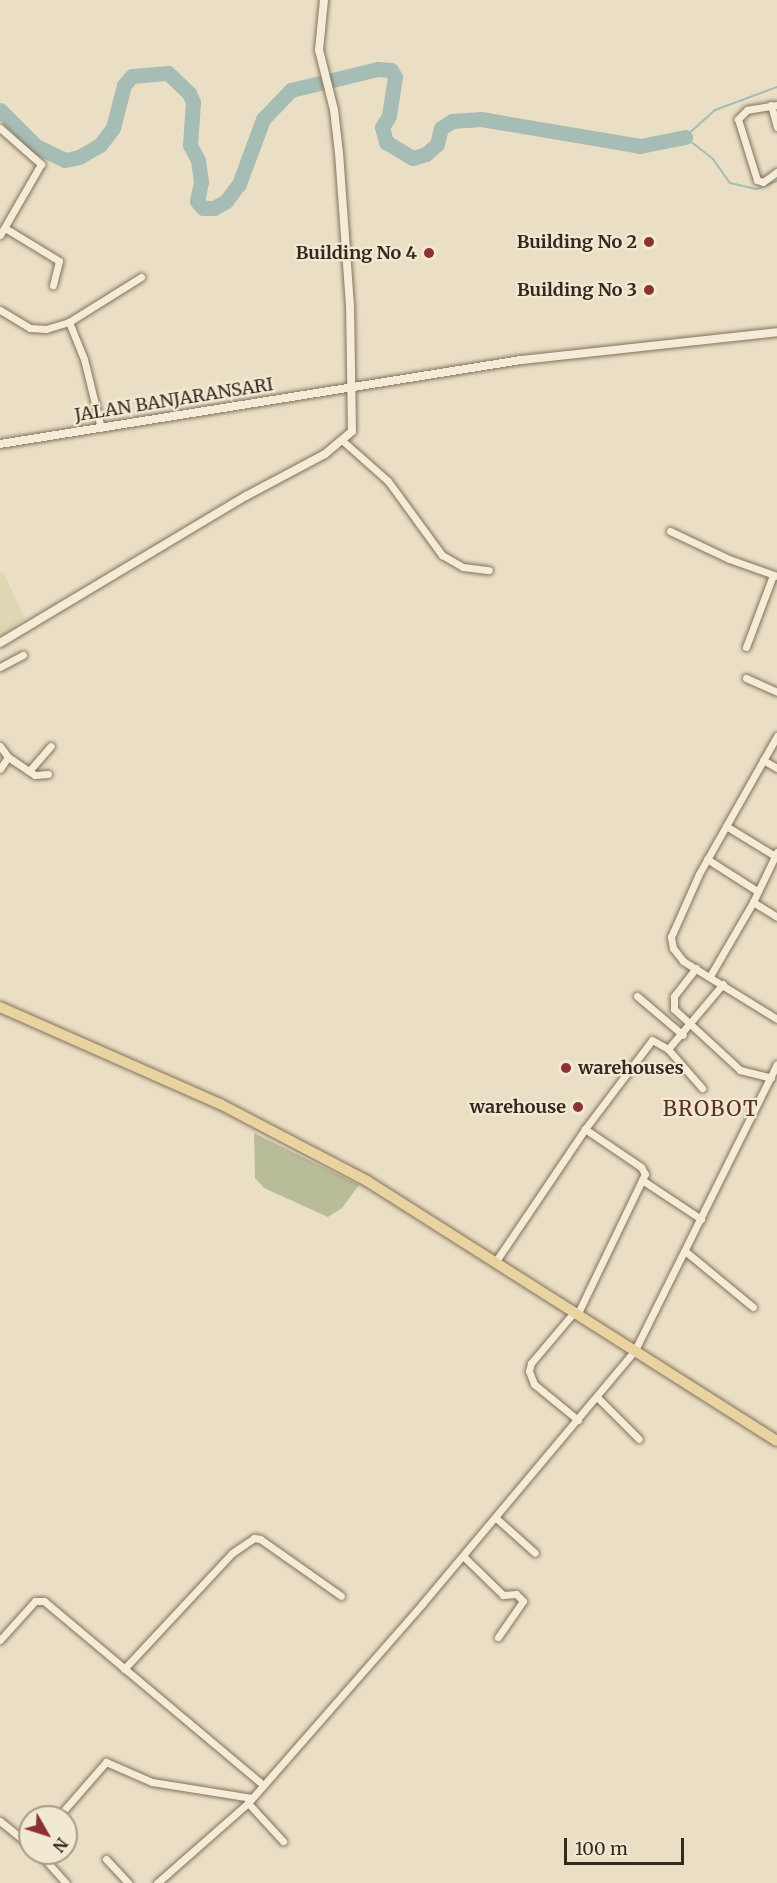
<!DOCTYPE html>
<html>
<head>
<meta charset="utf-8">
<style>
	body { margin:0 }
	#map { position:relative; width:777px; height:1883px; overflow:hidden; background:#eadfc5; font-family:Merriweather,serif }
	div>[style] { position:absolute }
	.farmland>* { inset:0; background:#ded7b3 }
	.cemetery>* { inset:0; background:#b8bc98 }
	.stream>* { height:2px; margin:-1px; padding:0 1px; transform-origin:1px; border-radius:1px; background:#a6bdb6 }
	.river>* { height:15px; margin:-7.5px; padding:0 7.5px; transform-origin:7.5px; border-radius:7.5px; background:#a6bdb6 }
	.roads { filter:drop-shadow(0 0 2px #83715d) drop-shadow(0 0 2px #83715d) }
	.minor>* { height:7px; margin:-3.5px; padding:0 3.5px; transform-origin:3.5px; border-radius:3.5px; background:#f5ecd7 }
	.tertiary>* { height:8px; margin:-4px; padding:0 4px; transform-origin:4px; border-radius:4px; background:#f5ecd7 }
	.primary>* { height:10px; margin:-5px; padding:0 5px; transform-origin:5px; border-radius:5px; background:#e9d3a0 }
	.dots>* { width:16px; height:16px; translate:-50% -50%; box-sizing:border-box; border:3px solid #f2e9d3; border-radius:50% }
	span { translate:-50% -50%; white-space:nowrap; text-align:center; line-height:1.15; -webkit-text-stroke:4.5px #f2e9d3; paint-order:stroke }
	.poi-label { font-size:18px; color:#34291f; font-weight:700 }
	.right { translate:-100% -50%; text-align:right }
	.left { translate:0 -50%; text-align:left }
	.street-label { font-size:18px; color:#34291f }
	.quarter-label { font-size:21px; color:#5c2f23; letter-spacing:1.5px }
	.north { position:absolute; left:18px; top:1805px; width:60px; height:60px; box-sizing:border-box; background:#f2e9d3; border:2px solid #a69c8b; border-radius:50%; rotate:129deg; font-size:16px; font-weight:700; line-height:24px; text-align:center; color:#34291f }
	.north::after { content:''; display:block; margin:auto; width:21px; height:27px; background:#8c3233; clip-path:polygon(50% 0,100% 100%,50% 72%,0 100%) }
	.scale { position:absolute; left:564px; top:1838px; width:120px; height:27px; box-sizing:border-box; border:3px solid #34291f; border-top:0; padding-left:8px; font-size:18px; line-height:21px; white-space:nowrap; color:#34291f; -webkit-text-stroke:4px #f2e9d3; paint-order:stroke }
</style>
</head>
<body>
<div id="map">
	<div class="farmland">
		<div style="clip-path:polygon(3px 572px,25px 618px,0 637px,0 573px)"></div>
	</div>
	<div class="cemetery">
		<div style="clip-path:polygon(254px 1133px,359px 1185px,342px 1208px,328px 1217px,264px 1188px,255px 1178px)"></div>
	</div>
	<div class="stream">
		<div style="left:777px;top:87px;width:66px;rotate:159.6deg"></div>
		<div style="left:715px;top:110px;width:40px;rotate:138deg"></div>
		<div style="left:685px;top:137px;width:36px;rotate:38deg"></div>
		<div style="left:713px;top:159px;width:29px;rotate:55deg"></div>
		<div style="left:730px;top:183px;width:28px;rotate:13deg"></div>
		<div style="left:757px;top:189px;width:22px;rotate:-22deg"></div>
	</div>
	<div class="river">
		<div style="left:0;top:110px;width:51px;rotate:45deg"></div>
		<div style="left:36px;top:146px;width:32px;rotate:26deg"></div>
		<div style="left:65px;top:160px;width:14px;rotate:-12deg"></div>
		<div style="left:79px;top:157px;width:24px;rotate:-30deg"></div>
		<div style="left:100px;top:145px;width:21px;rotate:-53deg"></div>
		<div style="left:113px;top:128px;width:44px;rotate:-75.7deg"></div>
		<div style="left:124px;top:85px;width:12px;rotate:-48deg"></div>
		<div style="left:132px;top:76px;width:36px;rotate:-5deg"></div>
		<div style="left:168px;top:73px;width:29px;rotate:44deg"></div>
		<div style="left:189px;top:93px;width:10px;rotate:66deg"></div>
		<div style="left:193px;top:102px;width:43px;rotate:94deg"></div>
		<div style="left:190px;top:145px;width:17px;rotate:62deg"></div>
		<div style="left:198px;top:160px;width:22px;rotate:82deg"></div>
		<div style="left:201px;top:182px;width:19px;rotate:102deg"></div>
		<div style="left:197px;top:201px;width:9px;rotate:49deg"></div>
		<div style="left:203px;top:208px;width:11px"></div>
		<div style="left:214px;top:208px;width:14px;rotate:-30deg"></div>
		<div style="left:226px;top:201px;width:21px;rotate:-53deg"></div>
		<div style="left:239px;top:184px;width:69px;rotate:-69.7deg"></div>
		<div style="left:263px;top:119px;width:40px;rotate:-46deg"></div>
		<div style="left:291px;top:90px;width:89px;rotate:-13.7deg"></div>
		<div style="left:377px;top:69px;width:14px;rotate:4deg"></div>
		<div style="left:391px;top:70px;width:8px;rotate:60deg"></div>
		<div style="left:395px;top:77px;width:39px;rotate:99deg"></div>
		<div style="left:389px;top:116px;width:13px;rotate:122deg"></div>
		<div style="left:382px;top:127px;width:16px;rotate:75deg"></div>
		<div style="left:386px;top:142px;width:31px;rotate:31deg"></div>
		<div style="left:413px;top:158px;width:14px;rotate:-17deg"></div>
		<div style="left:426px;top:154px;width:15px;rotate:-42deg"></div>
		<div style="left:437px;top:144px;width:16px;rotate:-76deg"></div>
		<div style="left:441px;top:128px;width:13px;rotate:-32deg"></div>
		<div style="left:452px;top:121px;width:29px;rotate:-4deg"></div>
		<div style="left:481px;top:119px;width:161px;rotate:9.6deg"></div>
		<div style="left:640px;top:146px;width:46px;rotate:-11.3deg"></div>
	</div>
	<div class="roads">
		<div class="minor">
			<div style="left:771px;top:105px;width:23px;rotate:75deg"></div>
			<div style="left:777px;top:105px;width:30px;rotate:171deg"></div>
			<div style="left:747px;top:110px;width:13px;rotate:135deg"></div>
			<div style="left:738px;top:119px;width:64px;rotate:72.7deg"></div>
			<div style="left:757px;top:180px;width:6px;rotate:18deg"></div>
			<div style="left:763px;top:182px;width:17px;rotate:-36deg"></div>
			<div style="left:0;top:128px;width:55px;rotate:41.3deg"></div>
			<div style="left:41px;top:164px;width:82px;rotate:120deg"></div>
			<div style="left:5px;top:228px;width:63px;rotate:31.4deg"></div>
			<div style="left:59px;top:261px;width:25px;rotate:104deg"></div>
			<div style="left:0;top:310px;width:35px;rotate:31deg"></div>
			<div style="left:30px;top:328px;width:16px;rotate:4deg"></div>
			<div style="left:46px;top:329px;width:24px;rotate:-17deg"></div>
			<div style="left:69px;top:322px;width:85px;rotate:-32deg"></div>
			<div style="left:69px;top:322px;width:40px;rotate:68deg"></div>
			<div style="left:84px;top:359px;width:71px;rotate:76.2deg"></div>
			<div style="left:344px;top:442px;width:59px;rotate:41.6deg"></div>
			<div style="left:388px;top:481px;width:92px;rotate:53.9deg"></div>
			<div style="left:442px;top:555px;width:24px;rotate:30deg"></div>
			<div style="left:463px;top:567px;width:26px;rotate:7deg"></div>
			<div style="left:670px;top:531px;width:65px;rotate:25.4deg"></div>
			<div style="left:729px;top:559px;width:51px;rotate:19.5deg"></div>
			<div style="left:746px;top:647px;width:77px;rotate:-69.4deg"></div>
			<div style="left:0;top:667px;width:26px;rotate:-28deg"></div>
			<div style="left:746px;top:678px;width:34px;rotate:24deg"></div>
			<div style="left:777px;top:736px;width:159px;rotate:119.5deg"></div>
			<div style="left:699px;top:874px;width:69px;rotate:114deg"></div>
			<div style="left:671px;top:937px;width:11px;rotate:80deg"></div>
			<div style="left:673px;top:948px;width:16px;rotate:52deg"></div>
			<div style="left:683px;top:961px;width:110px;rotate:31.7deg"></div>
			<div style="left:0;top:746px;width:14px;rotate:54deg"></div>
			<div style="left:8px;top:757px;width:14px;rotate:124deg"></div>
			<div style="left:8px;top:757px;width:32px;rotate:34deg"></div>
			<div style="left:35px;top:775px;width:13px;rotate:-4deg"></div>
			<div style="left:763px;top:760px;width:16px;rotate:30deg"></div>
			<div style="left:29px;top:771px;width:33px;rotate:-49deg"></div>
			<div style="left:726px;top:826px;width:57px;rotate:31.5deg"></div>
			<div style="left:777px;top:852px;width:55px;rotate:115.6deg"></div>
			<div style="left:753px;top:902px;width:28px;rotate:32deg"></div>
			<div style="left:707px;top:859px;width:59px;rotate:32.6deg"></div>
			<div style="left:696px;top:968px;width:36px;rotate:128deg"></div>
			<div style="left:674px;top:996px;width:13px;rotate:90deg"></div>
			<div style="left:674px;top:1009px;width:90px;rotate:42.7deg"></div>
			<div style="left:740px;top:1070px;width:32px;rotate:14deg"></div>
			<div style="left:710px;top:976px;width:86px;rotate:-59.8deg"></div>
			<div style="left:637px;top:996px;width:60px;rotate:40.3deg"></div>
			<div style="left:668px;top:1049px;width:85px;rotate:-49.8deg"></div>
			<div style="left:642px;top:1180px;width:71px;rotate:33.5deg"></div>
			<div style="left:685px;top:1251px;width:88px;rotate:39.5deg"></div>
			<div style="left:496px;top:1261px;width:159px;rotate:-56deg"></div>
			<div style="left:585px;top:1129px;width:111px;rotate:-53deg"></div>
			<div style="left:652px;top:1040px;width:18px;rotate:29deg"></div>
			<div style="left:668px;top:1049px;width:52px;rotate:48.9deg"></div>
			<div style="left:575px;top:1311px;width:68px;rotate:130.2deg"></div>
			<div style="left:531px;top:1363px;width:8px;rotate:104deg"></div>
			<div style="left:529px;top:1371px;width:14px;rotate:69deg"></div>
			<div style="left:534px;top:1384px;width:57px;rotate:39.3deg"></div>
			<div style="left:578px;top:1313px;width:154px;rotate:-64.3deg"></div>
			<div style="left:645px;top:1174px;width:8px;rotate:-120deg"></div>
			<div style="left:641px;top:1167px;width:68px;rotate:-145.8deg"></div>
			<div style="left:597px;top:1397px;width:59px;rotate:45deg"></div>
			<div style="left:496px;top:1518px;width:52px;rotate:41.9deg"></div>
			<div style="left:463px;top:1556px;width:56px;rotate:44.3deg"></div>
			<div style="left:503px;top:1595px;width:13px;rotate:-4deg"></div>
			<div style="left:516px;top:1594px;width:10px;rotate:45deg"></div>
			<div style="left:523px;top:1601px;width:44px;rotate:124.8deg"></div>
			<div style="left:0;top:1640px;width:52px;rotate:-48.1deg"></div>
			<div style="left:35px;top:1601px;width:9px"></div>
			<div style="left:44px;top:1601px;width:286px;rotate:40deg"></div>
			<div style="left:124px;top:1669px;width:158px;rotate:-47deg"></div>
			<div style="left:232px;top:1553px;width:27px;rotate:-34deg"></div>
			<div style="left:254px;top:1538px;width:6px;rotate:9deg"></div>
			<div style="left:260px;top:1539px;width:99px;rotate:35.1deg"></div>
			<div style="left:248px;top:1803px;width:52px;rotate:47.4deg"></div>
			<div style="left:58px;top:1817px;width:73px;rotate:-48.9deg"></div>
			<div style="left:106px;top:1762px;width:50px;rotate:23.5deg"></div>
			<div style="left:152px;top:1782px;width:101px;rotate:9.1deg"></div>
			<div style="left:0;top:1821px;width:38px;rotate:39deg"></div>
			<div style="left:39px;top:1853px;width:40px;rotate:48deg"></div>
			<div style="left:106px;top:1859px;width:33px;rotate:47deg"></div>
			<div style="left:157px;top:1883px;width:121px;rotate:-41.3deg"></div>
			<div style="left:248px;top:1803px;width:264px;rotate:-48.8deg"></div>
			<div style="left:422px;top:1604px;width:331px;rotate:-50deg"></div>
			<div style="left:635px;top:1350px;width:319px;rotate:-63.6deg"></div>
		</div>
		<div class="tertiary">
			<div style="left:0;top:444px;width:528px;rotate:-9.16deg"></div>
			<div style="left:521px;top:360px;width:258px;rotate:-6.2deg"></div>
			<div style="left:0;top:643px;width:287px;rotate:-30.9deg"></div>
			<div style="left:246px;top:496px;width:89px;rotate:-28deg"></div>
			<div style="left:325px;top:454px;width:35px;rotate:-40deg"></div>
			<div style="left:352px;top:431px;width:125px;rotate:-90.9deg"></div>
			<div style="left:350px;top:306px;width:153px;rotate:-94.1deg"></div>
			<div style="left:339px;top:153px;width:43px;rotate:-96.6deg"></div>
			<div style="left:334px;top:110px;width:62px;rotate:-104deg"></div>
			<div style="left:319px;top:50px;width:50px;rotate:-84.3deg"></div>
		</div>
		<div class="primary">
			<div style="left:0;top:1007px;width:240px;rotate:23.8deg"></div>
			<div style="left:220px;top:1104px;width:166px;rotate:27.6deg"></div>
			<div style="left:367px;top:1181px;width:485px;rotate:32.4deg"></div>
		</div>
	</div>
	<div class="dots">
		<div style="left:649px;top:242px;background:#8c3233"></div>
		<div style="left:429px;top:253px;background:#8c3233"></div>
		<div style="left:649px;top:290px;background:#8c3233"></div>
		<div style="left:566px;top:1068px;background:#8c3233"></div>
		<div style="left:578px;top:1107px;background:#8c3233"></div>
	</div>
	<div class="poi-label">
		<span class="right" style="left:637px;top:242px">Building No 2</span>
		<span class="right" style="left:417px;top:253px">Building No 4</span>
		<span class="right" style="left:637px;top:290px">Building No 3</span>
		<span class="left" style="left:578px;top:1068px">warehouses</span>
		<span class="right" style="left:566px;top:1107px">warehouse</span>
	</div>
	<div class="street-label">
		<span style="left:174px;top:400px;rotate:-9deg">JALAN BANJARANSARI</span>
	</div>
	<div class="quarter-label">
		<span style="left:711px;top:1109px">BROBOT</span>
	</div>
	<div class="north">N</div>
	<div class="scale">100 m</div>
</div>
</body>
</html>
